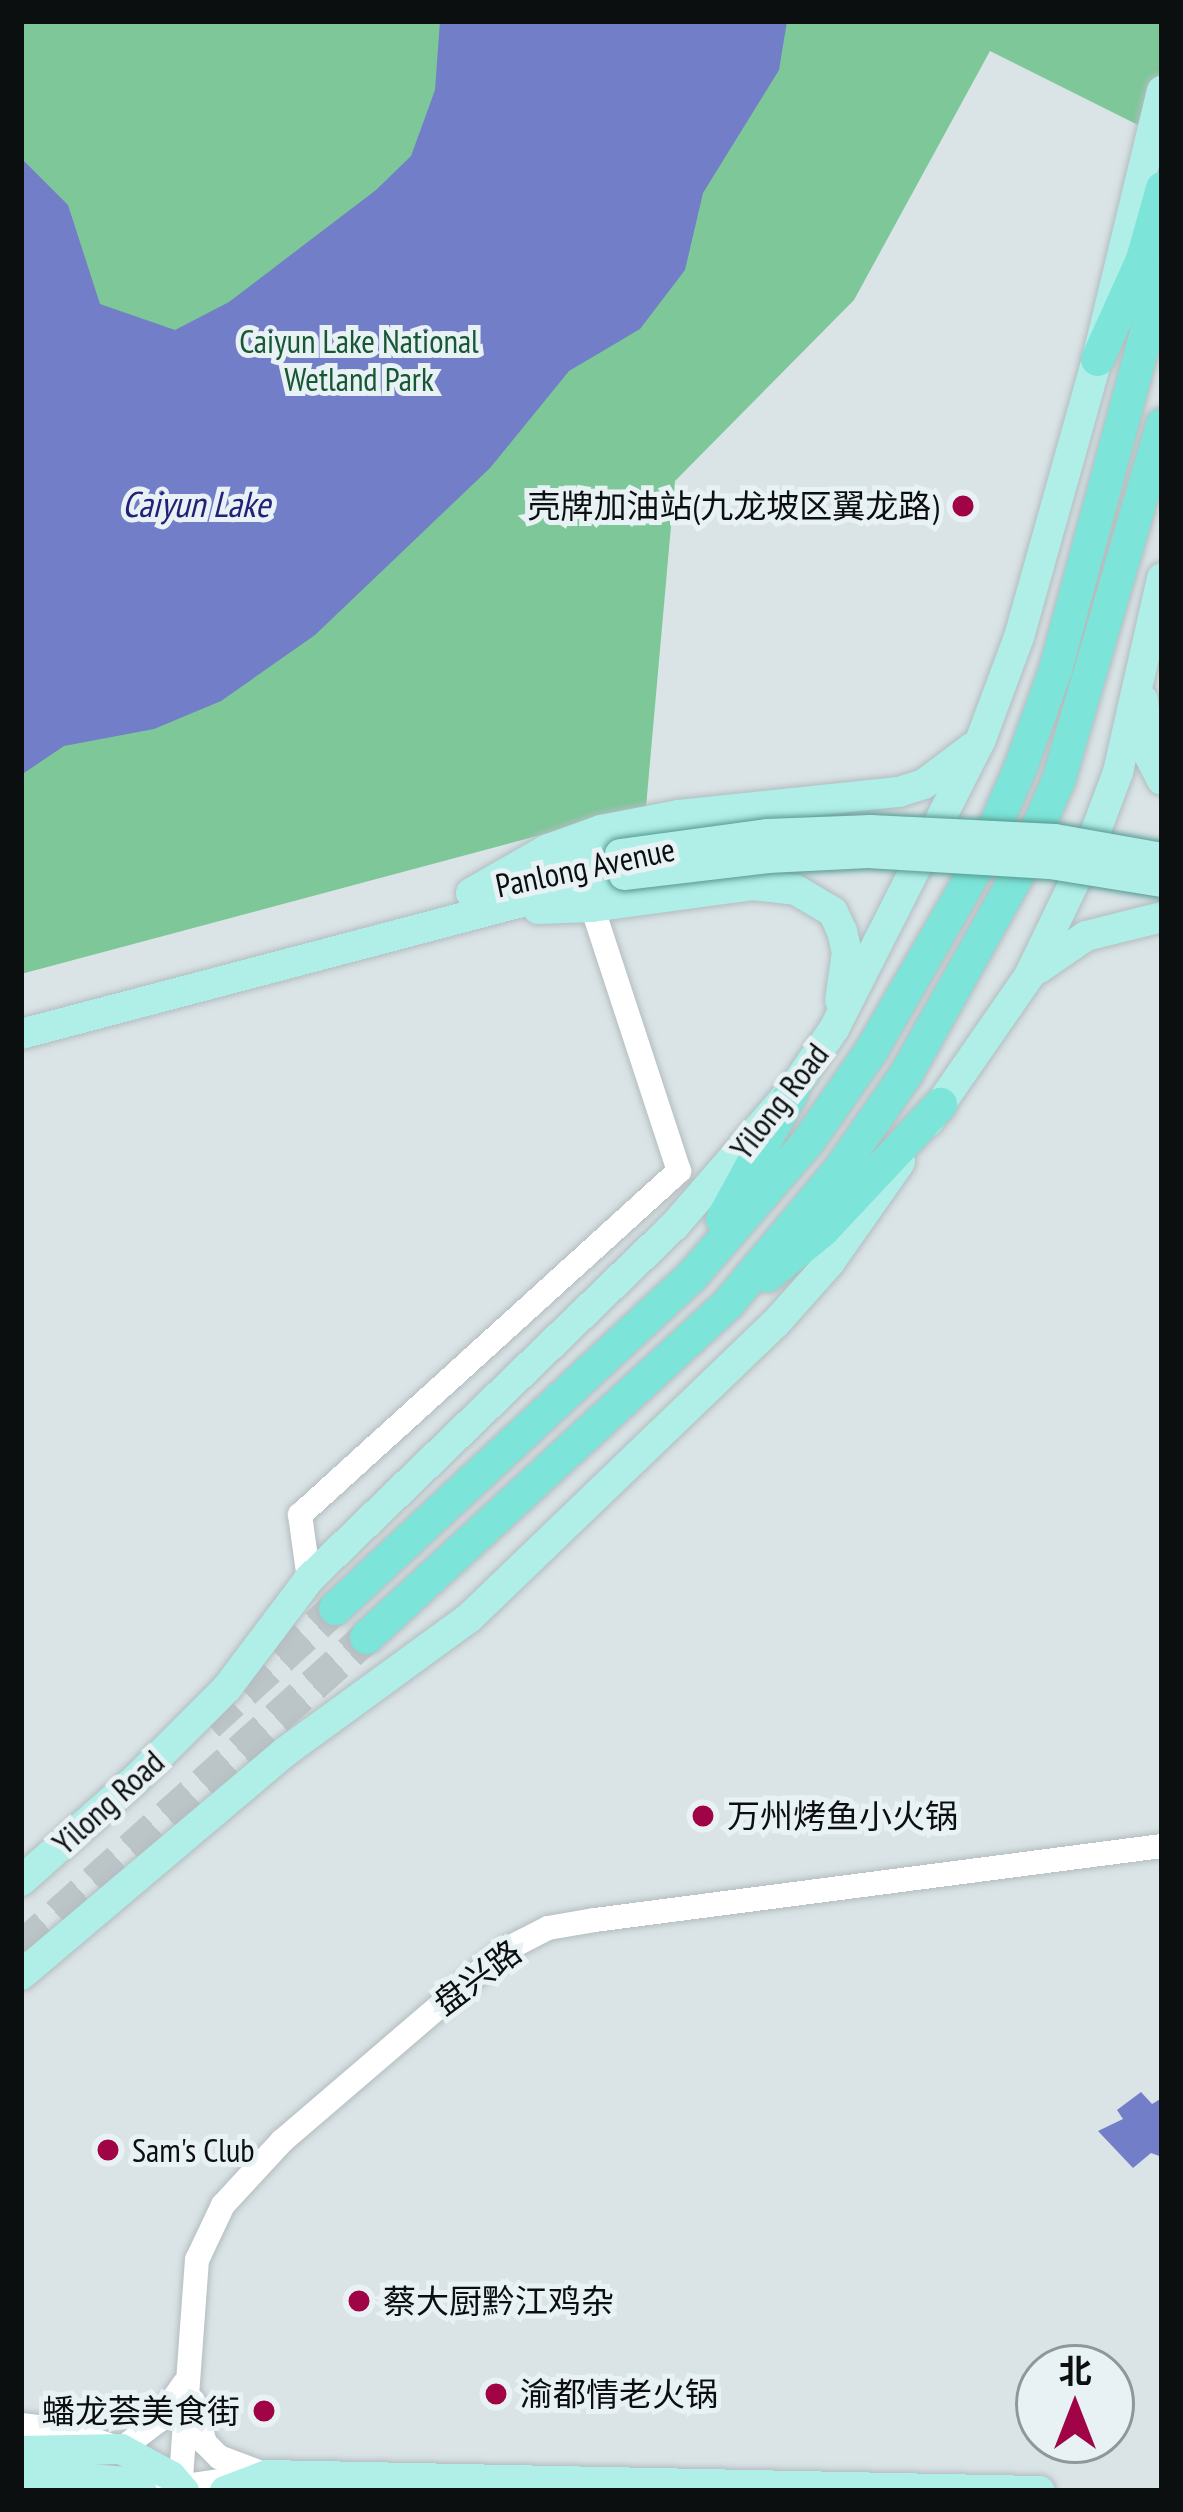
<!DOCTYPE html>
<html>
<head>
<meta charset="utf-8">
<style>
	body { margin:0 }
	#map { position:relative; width:1183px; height:2512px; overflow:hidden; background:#dae4e7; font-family:"PT Sans Narrow","Noto Sans SC",sans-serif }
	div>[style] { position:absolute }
	.green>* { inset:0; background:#7dc799 }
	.water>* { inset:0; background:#727ec7 }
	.highway-tunnel>* { height:33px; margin-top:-16.5px; transform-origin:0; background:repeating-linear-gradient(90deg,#bbc4c7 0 33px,transparent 0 49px) }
	.roads { filter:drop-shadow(0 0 3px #b3bcbf) drop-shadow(0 0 3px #b3bcbf) }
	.minor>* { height:24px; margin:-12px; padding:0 12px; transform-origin:12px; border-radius:12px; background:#fff }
	.major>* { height:30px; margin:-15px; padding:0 15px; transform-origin:15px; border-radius:15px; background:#b0efe8 }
	.highway>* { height:33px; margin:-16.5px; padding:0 16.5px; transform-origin:16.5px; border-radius:16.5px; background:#7ce4d8 }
	.bridges { filter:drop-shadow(0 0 3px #559992) drop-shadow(0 0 3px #559992) }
	.major-bridge>* { height:30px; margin:-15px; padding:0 15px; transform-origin:15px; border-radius:15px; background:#b0efe8 }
	.dots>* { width:33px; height:33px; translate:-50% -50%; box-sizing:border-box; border:6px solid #e8f1f4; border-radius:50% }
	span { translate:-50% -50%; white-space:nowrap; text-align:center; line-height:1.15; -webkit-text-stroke:10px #e8f1f4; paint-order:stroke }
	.park-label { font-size:33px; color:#185736 }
	.poi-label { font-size:33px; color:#0c0f10 }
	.right { translate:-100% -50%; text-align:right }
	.left { translate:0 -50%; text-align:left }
	.street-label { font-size:33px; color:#0c0f10 }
	.water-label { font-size:36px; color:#232077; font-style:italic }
	.frame { position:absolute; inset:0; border:24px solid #0c0f10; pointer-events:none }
	.north { position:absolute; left:1015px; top:2344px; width:120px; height:120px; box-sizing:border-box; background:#e8f1f4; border:3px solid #909799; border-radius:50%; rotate:0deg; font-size:33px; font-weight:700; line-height:48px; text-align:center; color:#0c0f10 }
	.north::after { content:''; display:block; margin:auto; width:42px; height:54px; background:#a00447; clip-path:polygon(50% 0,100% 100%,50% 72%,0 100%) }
</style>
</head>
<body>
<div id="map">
	<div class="green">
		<div style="clip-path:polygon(21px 21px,1162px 21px,1162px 137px,990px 51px,854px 300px,675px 481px,646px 807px,21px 974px)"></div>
	</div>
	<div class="water">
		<div style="clip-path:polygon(440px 21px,787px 21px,779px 70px,703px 193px,685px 270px,640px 329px,569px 371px,490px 468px,315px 635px,221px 701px,154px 729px,64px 746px,21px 775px,21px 158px,68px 205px,100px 304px,175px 330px,229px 302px,376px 190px,411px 156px,435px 90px)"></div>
		<div style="clip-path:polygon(1141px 2092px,1152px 2104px,1162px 2098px,1162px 2157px,1151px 2153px,1133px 2168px,1098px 2131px,1123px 2119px,1117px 2110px)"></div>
	</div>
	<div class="highway-tunnel">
		<div style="left:208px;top:1724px;width:172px;rotate:-42.4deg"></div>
		<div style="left:21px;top:1947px;width:464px;rotate:-41.9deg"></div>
	</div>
	<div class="roads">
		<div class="minor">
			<div style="left:309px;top:1579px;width:65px;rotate:-98deg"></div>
			<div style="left:300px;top:1515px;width:512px;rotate:-42.23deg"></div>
			<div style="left:679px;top:1171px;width:278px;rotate:-108.2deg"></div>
			<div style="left:193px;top:2401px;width:44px;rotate:74.1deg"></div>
			<div style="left:205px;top:2443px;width:20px;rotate:45deg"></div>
			<div style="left:219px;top:2457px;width:51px;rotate:20.6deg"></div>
			<div style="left:21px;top:2425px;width:42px;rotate:6.8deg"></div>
			<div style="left:63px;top:2430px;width:61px;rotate:18.1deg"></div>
			<div style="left:121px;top:2449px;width:46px;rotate:-37.1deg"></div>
			<div style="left:158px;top:2421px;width:45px;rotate:-54.9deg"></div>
			<div style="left:151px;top:2491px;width:97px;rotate:-8.3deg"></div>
			<div style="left:180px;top:2491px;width:232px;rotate:-85.8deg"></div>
			<div style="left:197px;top:2260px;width:61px;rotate:-64.7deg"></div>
			<div style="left:223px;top:2205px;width:87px;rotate:-47.3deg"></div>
			<div style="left:282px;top:2141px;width:294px;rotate:-40.6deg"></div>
			<div style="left:505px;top:1950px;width:48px;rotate:-27.1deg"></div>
			<div style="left:548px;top:1928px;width:48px;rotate:-9.7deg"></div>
			<div style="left:595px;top:1920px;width:572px;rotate:-7.44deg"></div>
		</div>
		<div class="major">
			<div style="left:1143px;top:700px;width:53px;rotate:84.6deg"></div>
			<div style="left:1148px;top:753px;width:30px;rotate:63deg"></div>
			<div style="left:538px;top:875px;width:85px;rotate:-14.4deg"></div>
			<div style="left:471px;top:893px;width:89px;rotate:-29.7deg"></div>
			<div style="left:548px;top:849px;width:56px;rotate:-19.7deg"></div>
			<div style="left:601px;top:830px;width:79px;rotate:-10.9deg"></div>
			<div style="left:679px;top:815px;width:221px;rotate:-6deg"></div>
			<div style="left:899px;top:792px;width:26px;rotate:-18deg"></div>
			<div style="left:924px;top:784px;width:61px;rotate:-37.1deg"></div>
			<div style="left:538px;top:909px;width:54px;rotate:-2.1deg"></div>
			<div style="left:592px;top:907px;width:162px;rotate:-7.8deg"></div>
			<div style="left:753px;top:885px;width:43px;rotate:6.6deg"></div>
			<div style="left:796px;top:890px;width:43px;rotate:30.7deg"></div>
			<div style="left:833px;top:912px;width:21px;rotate:65deg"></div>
			<div style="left:842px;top:931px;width:22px;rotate:77deg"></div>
			<div style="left:847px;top:952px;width:49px;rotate:98.1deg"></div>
			<div style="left:1038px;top:969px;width:58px;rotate:-34.5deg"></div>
			<div style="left:1086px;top:936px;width:78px;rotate:-14deg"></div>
			<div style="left:21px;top:1034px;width:624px;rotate:-14.77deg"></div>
			<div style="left:928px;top:1122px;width:178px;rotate:-55.3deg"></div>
			<div style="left:1029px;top:976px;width:129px;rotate:-64.2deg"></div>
			<div style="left:1085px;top:860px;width:94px;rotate:-69.4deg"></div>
			<div style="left:1118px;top:772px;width:199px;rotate:-77.2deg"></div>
			<div style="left:21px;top:1881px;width:154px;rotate:-41.6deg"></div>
			<div style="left:136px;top:1779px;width:129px;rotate:-45deg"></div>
			<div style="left:227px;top:1688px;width:136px;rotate:-53deg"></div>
			<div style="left:309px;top:1579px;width:509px;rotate:-44.05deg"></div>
			<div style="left:675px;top:1225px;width:180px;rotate:-49.1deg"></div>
			<div style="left:793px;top:1089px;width:73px;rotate:-55.7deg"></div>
			<div style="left:834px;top:1029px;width:325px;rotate:-63.1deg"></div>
			<div style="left:981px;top:739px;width:109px;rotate:-69.6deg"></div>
			<div style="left:1019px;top:637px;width:289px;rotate:-74.3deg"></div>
			<div style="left:1097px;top:359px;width:276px;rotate:-76.4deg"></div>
			<div style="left:21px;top:1975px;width:346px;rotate:-40.2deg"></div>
			<div style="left:285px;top:1752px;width:228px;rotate:-36.1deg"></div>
			<div style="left:469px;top:1618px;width:424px;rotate:-43.9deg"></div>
			<div style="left:775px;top:1324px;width:83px;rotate:-48.4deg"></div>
			<div style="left:830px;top:1262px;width:122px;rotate:-55deg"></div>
			<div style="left:21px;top:2451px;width:100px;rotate:-1.1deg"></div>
			<div style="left:121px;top:2449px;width:57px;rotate:28.4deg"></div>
			<div style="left:171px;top:2476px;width:20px;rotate:49deg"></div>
			<div style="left:21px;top:2473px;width:105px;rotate:4.9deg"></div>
			<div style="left:126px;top:2482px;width:18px;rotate:29deg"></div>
			<div style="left:225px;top:2491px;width:45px;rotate:-20.9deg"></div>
			<div style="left:267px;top:2475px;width:773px;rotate:1.19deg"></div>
		</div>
		<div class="highway">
			<div style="left:1097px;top:359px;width:110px;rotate:-65.8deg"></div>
			<div style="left:1142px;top:259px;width:74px;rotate:-74.3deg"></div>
			<div style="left:722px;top:1219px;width:148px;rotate:-61.4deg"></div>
			<div style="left:767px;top:1275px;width:71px;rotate:-39.3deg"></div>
			<div style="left:822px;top:1230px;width:173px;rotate:-46.9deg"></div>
			<div style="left:335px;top:1608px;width:488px;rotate:-43deg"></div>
			<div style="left:692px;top:1275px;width:176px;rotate:-49.2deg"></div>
			<div style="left:807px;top:1142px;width:112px;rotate:-55.2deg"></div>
			<div style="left:871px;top:1050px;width:212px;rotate:-60.1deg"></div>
			<div style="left:977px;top:866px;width:108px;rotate:-66.5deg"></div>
			<div style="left:1020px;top:767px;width:104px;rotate:-70.3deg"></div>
			<div style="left:1055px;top:669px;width:411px;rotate:-74.9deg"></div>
			<div style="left:366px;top:1637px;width:491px;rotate:-42.7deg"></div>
			<div style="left:727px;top:1304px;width:173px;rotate:-50.2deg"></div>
			<div style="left:838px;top:1171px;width:119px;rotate:-55.2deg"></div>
			<div style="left:906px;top:1073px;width:226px;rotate:-60.8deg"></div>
			<div style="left:1016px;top:876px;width:105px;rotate:-66.4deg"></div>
			<div style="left:1058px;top:780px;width:371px;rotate:-73.7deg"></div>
		</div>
	</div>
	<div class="bridges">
		<div class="major-bridge">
			<div style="left:620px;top:854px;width:148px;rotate:-7.7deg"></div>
			<div style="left:767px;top:834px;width:104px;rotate:-2.2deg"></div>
			<div style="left:871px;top:830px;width:184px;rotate:2.8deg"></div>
			<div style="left:1055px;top:839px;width:109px;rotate:10.1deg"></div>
			<div style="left:624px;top:875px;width:145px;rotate:-6.7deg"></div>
			<div style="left:768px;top:858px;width:100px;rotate:-2.9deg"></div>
			<div style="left:868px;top:853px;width:182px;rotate:3.5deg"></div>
			<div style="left:1050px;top:864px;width:113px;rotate:9.1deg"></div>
		</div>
	</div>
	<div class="dots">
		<div style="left:963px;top:506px;background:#a00447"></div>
		<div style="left:703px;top:1816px;background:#a00447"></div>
		<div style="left:108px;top:2150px;background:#a00447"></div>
		<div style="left:359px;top:2301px;background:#a00447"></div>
		<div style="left:496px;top:2394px;background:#a00447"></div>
		<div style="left:264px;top:2411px;background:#a00447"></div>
	</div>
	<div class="park-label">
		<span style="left:359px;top:360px">Caiyun Lake National<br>Wetland Park</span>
	</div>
	<div class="poi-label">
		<span class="right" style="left:939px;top:506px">壳牌加油站(九龙坡区翼龙路)</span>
		<span class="left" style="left:727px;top:1816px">万州烤鱼小火锅</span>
		<span class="left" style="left:132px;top:2150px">Sam's Club</span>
		<span class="left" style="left:383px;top:2301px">蔡大厨黔江鸡杂</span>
		<span class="left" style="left:520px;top:2394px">渝都情老火锅</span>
		<span class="right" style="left:240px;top:2411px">蟠龙荟美食街</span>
	</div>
	<div class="street-label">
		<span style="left:585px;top:867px;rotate:-12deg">Panlong Avenue</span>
		<span style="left:779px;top:1101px;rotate:-52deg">Yilong Road</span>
		<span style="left:108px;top:1802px;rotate:-42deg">Yilong Road</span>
		<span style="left:477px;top:1977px;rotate:-37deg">盘兴路</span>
	</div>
	<div class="water-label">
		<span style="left:196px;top:504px">Caiyun Lake</span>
	</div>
	<div class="frame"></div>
	<div class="north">北</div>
</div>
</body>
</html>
